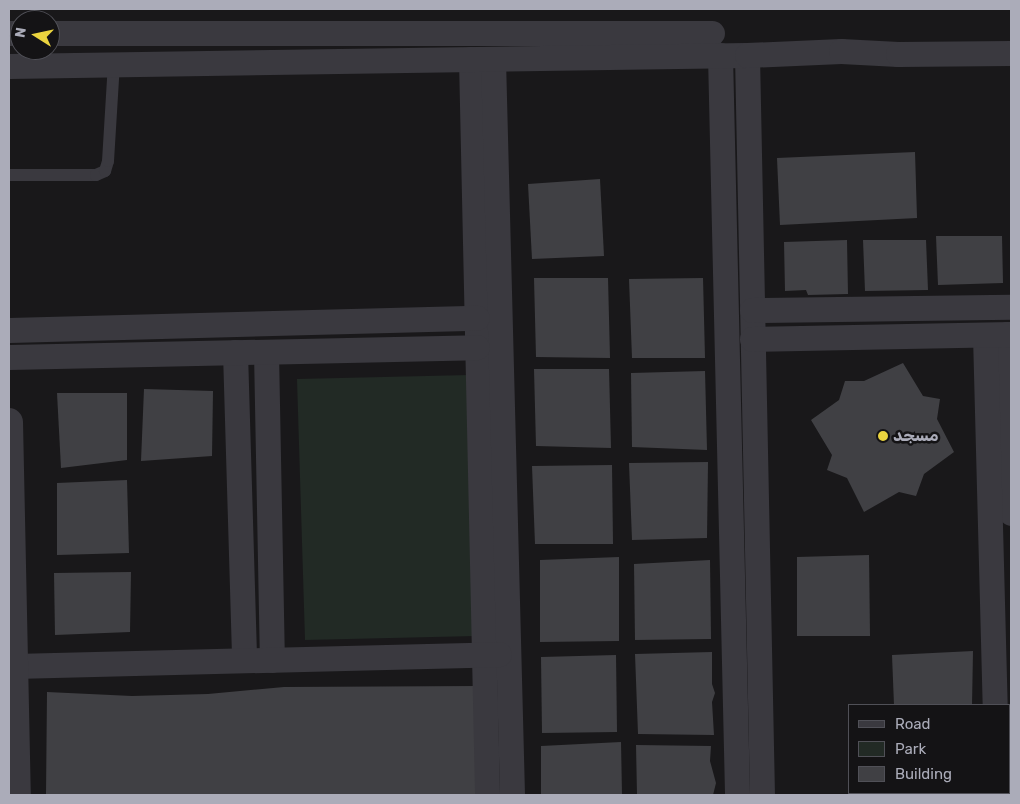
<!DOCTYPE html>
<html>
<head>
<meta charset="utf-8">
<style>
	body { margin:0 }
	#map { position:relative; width:1020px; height:804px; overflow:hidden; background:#19181a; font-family:Rubik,"Noto Sans Arabic",sans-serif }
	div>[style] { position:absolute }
	.green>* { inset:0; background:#222a25 }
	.building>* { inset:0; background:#404044 }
	.service>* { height:12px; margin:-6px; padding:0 6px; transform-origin:6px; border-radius:6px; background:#3a393f }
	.minor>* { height:25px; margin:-12.5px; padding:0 12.5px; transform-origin:12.5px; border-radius:12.5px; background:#3a393f }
	.tertiary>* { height:28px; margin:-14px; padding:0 14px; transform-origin:14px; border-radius:14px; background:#3a393f }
	.dots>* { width:14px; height:14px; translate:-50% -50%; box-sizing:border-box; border:2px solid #141315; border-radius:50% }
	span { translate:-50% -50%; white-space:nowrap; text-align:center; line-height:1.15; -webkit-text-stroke:5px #141315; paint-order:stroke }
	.poi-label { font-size:16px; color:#abacb9; font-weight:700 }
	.left { translate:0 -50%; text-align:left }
	.frame { position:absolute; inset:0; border:10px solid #abacb9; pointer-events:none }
	.legend { position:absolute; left:848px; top:704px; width:162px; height:90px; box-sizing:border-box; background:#141315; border:1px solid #505057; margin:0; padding:6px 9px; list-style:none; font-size:15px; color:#abacb9 }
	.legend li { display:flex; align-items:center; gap:10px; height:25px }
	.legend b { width:25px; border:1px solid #505057 }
	.north { position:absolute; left:10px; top:10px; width:50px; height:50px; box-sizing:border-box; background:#141315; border:1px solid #505057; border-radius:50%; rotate:280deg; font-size:14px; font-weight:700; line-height:20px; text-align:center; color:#abacb9 }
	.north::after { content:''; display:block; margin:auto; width:18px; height:22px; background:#ebd43f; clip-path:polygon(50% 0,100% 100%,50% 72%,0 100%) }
</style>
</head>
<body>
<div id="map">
	<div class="green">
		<div style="clip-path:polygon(469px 375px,476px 636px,305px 640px,297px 379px)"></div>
	</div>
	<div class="building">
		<div style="clip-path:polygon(915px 152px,917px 218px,780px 225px,777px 158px)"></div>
		<div style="clip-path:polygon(600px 179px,604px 256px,532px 259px,528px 184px)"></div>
		<div style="clip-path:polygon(936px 236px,1002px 236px,1003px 283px,938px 285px)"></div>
		<div style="clip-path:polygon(847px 240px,848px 294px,808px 295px,806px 290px,785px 291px,784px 242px)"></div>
		<div style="clip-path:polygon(863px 240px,926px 240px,928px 290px,865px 291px)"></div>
		<div style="clip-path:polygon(534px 278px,608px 278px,610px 358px,536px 357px)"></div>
		<div style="clip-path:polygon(703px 278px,705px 358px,632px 358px,629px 279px)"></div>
		<div style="clip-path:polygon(903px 363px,923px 396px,940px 399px,937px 419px,954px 452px,924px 474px,916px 496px,899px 492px,864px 512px,847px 478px,827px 470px,832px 455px,811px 420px,839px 400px,845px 381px,864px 381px)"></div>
		<div style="clip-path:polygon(534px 369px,609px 369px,611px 448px,536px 446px)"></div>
		<div style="clip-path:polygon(705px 371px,707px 450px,632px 447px,631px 373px)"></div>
		<div style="clip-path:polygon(144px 389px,213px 391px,212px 456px,141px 461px)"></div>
		<div style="clip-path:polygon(57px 393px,127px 393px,127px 460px,61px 468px)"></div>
		<div style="clip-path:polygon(708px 462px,707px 538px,632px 540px,629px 463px)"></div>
		<div style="clip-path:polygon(612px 465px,613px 544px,535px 544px,532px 466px)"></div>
		<div style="clip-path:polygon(127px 480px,129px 553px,57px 555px,57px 483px)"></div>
		<div style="clip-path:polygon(869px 555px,870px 636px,797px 636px,797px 557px)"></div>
		<div style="clip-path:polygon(619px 557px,619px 641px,540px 642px,540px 560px)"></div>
		<div style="clip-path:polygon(710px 560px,711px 639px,635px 640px,634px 564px)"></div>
		<div style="clip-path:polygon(131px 572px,130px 632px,55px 635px,54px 573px)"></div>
		<div style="clip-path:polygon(973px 651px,972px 705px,894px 705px,892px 655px)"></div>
		<div style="clip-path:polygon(712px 652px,712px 684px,715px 693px,712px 702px,714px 735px,638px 734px,635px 654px)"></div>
		<div style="clip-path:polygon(616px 655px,617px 732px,542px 733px,541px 657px)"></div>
		<div style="clip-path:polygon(478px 686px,479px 795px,46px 795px,47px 692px,132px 696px,208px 694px,284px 687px)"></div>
		<div style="clip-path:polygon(621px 742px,622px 795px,541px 795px,541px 746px)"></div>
		<div style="clip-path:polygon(636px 745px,711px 746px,710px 761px,716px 783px,713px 795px,637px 795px)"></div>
		<div style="clip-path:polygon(902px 793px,962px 793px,962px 795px,903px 795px)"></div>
	</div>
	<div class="service">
		<div style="left:9px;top:175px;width:87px"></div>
		<div style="left:96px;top:175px;width:10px;rotate:-24deg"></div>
		<div style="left:105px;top:171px;width:10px;rotate:-73deg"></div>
		<div style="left:108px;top:161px;width:97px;rotate:-86.5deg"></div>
	</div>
	<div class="minor">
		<div style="left:9px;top:33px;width:11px"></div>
		<div style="left:50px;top:33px;width:662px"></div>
		<div style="left:720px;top:55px;width:740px;rotate:88.68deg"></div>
		<div style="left:747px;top:55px;width:740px;rotate:88.84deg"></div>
		<div style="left:471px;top:59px;width:736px;rotate:88.75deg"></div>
		<div style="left:493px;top:59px;width:736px;rotate:88.52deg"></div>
		<div style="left:9px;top:66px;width:738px;rotate:-0.85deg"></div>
		<div style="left:747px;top:55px;width:94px;rotate:-2.4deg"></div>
		<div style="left:841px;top:51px;width:57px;rotate:3deg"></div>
		<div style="left:898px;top:54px;width:113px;rotate:-0.5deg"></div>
		<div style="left:752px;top:310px;width:259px;rotate:-0.7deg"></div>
		<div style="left:9px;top:330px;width:468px;rotate:-1.5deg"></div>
		<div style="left:1007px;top:334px;width:179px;rotate:88.7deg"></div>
		<div style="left:985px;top:335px;width:370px;rotate:88.5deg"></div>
		<div style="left:752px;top:339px;width:259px;rotate:-1.1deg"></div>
		<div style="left:235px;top:352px;width:308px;rotate:88.3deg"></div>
		<div style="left:266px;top:352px;width:308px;rotate:88.9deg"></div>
		<div style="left:9px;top:357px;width:468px;rotate:-1.2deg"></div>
		<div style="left:14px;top:666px;width:485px;rotate:-1.4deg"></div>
		<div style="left:997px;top:793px;width:2px;rotate:90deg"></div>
	</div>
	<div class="tertiary">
		<div style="left:9px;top:422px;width:373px;rotate:88.8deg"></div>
	</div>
	<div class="dots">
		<div style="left:883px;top:436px;background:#ebd43f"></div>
	</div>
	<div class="poi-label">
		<span class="left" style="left:893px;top:436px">مسجد</span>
	</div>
	<div class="frame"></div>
	<ul class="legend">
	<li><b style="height:6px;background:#3a393f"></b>Road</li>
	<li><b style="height:14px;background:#222a25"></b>Park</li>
	<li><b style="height:14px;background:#404044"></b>Building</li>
	</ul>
	<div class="north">N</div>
</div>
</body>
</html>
